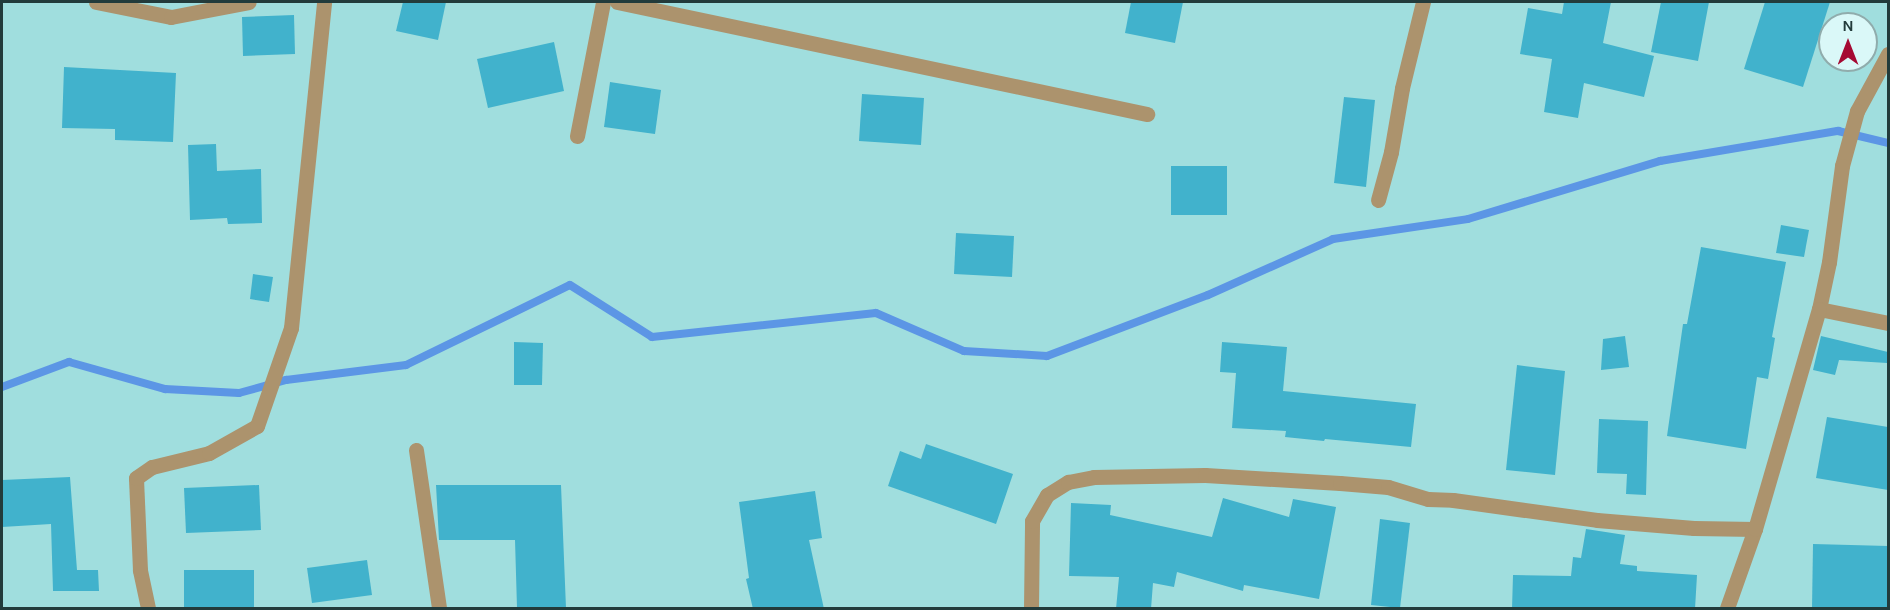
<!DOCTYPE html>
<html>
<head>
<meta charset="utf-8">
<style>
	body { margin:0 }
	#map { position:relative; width:1890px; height:610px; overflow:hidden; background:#a0dede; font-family:Karla,sans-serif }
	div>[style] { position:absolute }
	.stream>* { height:8px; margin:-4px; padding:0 4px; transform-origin:4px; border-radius:4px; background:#5c96e5 }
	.building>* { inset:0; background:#41b2cc }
	.minor>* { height:15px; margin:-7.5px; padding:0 7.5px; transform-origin:7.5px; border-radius:7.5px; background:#ac936d }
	span { translate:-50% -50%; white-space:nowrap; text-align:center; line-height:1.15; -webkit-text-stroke:5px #daf8f8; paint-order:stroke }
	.frame { position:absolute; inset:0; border:3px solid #223b3b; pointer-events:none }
	.north { position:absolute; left:1818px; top:12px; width:60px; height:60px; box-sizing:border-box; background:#daf8f8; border:2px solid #90acac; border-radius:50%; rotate:0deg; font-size:16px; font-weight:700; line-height:24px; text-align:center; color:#223b3b }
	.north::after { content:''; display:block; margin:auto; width:21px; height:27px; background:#a50a33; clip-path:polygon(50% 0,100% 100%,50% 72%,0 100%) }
</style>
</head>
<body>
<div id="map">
	<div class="stream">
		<div style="left:2px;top:387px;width:72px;rotate:-20.5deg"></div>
		<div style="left:69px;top:362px;width:100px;rotate:15.7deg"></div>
		<div style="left:165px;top:389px;width:74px;rotate:3.1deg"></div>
		<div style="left:239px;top:393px;width:49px;rotate:-15.5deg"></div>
		<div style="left:286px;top:380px;width:121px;rotate:-7.1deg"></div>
		<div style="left:406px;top:365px;width:182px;rotate:-26deg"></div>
		<div style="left:570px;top:285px;width:97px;rotate:32.4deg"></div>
		<div style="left:652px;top:337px;width:225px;rotate:-6.1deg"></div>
		<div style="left:876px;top:313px;width:96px;rotate:23.4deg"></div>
		<div style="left:964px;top:351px;width:83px;rotate:3.4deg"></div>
		<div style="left:1047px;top:356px;width:172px;rotate:-20.8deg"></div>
		<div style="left:1208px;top:295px;width:137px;rotate:-24.1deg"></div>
		<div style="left:1333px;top:239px;width:136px;rotate:-8.4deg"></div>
		<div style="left:1468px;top:219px;width:201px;rotate:-16.8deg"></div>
		<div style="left:1660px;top:161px;width:181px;rotate:-9.6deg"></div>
		<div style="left:1838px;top:131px;width:51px;rotate:13.5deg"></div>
	</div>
	<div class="building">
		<div style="clip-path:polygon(403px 2px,446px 2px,438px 40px,396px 31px)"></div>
		<div style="clip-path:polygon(1131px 2px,1183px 2px,1175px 43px,1125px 33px)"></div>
		<div style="clip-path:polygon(1564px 2px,1611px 2px,1603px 43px,1654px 56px,1644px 97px,1584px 83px,1578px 118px,1544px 112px,1552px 59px,1520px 54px,1528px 8px,1562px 14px)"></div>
		<div style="clip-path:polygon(1661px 2px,1709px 2px,1698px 61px,1651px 52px)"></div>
		<div style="clip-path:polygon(1765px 2px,1830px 2px,1803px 87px,1744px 69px)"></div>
		<div style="clip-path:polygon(294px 15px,295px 54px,243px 56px,242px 17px)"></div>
		<div style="clip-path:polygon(554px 42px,564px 91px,488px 108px,477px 59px)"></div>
		<div style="clip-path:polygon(64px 67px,176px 73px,173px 142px,115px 140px,115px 129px,62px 128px)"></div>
		<div style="clip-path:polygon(610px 82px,661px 90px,655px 134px,604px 127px)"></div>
		<div style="clip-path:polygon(862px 94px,924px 98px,921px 145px,859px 141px)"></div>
		<div style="clip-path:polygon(1344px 97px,1375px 100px,1366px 187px,1334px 183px)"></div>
		<div style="clip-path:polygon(216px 144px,217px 171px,261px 169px,262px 223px,228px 224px,227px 218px,190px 220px,188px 145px)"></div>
		<div style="clip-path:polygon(1171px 166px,1227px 166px,1227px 215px,1171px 215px)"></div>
		<div style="clip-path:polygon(1781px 225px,1809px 230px,1804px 257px,1776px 253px)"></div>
		<div style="clip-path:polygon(956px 233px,1014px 236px,1012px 277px,954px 274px)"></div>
		<div style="clip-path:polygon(1701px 247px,1786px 262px,1772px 337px,1775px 338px,1768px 379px,1757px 377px,1746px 449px,1667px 436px,1683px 324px,1687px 324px)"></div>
		<div style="clip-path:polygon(253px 274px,273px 277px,269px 302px,250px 299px)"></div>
		<div style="clip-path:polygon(1625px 336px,1629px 367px,1601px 370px,1603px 339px)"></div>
		<div style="clip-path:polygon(1821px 336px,1888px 352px,1887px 363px,1839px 360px,1835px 375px,1813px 370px)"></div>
		<div style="clip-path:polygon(514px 342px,543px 343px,542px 385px,514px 385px)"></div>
		<div style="clip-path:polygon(1222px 342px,1287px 347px,1283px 391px,1416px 404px,1411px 447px,1325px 439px,1324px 441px,1285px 437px,1286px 431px,1232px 428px,1236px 373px,1220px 372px)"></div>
		<div style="clip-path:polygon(1517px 365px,1565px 371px,1555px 475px,1506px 470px)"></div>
		<div style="clip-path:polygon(1827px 417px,1888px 427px,1888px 490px,1816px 478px)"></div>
		<div style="clip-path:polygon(1599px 419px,1648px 421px,1646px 495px,1626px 494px,1627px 474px,1597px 473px)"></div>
		<div style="clip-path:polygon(926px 444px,1013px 474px,996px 524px,888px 486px,900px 451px,921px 459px)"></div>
		<div style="clip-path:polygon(70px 477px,77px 570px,98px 570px,99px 591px,53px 591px,51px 524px,2px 527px,2px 480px)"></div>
		<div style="clip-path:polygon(259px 485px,261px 530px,186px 533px,184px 488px)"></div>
		<div style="clip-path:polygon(436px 485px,561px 485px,566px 608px,517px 608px,515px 540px,439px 540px)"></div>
		<div style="clip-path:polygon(815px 491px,822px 538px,809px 540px,824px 609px,753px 609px,746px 579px,749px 578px,739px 502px)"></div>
		<div style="clip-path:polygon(1223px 498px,1289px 517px,1293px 499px,1336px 507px,1319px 599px,1244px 585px,1243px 591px,1177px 572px,1174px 587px,1153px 583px,1151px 609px,1116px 609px,1119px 577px,1069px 576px,1071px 503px,1111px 505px,1110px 515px,1212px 537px)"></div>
		<div style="clip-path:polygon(1380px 519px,1410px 523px,1400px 608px,1371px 605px)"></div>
		<div style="clip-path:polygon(1586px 529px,1625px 535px,1620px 564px,1637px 566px,1637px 571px,1697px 575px,1695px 609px,1512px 609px,1513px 575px,1571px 576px,1573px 557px,1581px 558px)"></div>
		<div style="clip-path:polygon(1813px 544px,1888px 546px,1888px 609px,1812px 609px)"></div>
		<div style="clip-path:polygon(367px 560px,372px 595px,312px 603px,307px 568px)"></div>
		<div style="clip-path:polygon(184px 570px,254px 570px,254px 609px,184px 609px)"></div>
	</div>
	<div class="minor">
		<div style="left:96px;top:2px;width:76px;rotate:11.3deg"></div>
		<div style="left:171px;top:17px;width:79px;rotate:-10.9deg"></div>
		<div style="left:617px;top:2px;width:542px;rotate:11.93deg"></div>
		<div style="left:1888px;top:54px;width:65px;rotate:118.5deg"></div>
		<div style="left:1857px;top:111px;width:57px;rotate:105.3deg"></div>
		<div style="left:1842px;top:166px;width:97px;rotate:97.7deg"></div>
		<div style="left:1829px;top:262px;width:48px;rotate:102deg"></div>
		<div style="left:1819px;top:309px;width:70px;rotate:11.5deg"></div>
		<div style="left:577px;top:136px;width:136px;rotate:-79deg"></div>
		<div style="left:1378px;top:200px;width:50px;rotate:-74.8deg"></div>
		<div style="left:1391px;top:152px;width:65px;rotate:-80.2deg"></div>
		<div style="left:1402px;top:88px;width:89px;rotate:-76.3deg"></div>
		<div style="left:416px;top:450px;width:160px;rotate:81.7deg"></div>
		<div style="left:148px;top:608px;width:39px;rotate:-102deg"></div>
		<div style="left:140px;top:570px;width:92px;rotate:-92.5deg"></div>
		<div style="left:136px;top:478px;width:19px;rotate:-35deg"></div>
		<div style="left:152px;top:467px;width:59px;rotate:-13.8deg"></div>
		<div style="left:209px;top:453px;width:55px;rotate:-29.4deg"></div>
		<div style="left:257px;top:426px;width:104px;rotate:-70.9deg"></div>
		<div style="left:291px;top:328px;width:328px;rotate:-84.2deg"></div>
		<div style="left:1031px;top:608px;width:87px;rotate:-89.3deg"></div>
		<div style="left:1032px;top:521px;width:30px;rotate:-60deg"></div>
		<div style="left:1047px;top:495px;width:25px;rotate:-32deg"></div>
		<div style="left:1068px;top:482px;width:26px;rotate:-11deg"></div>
		<div style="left:1094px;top:477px;width:111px;rotate:-1deg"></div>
		<div style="left:1205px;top:475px;width:135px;rotate:3.4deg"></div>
		<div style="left:1340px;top:483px;width:48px;rotate:4.8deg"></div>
		<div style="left:1388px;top:487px;width:42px;rotate:16.7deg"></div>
		<div style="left:1428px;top:499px;width:25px;rotate:2deg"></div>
		<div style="left:1453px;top:500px;width:145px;rotate:7.9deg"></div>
		<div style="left:1597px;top:520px;width:97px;rotate:4.7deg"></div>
		<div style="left:1694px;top:528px;width:61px;rotate:0.9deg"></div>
		<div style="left:1727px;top:608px;width:84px;rotate:-70.5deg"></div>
		<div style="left:1755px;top:529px;width:229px;rotate:-73.8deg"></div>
	</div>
	<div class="frame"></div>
	<div class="north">N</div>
</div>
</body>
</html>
